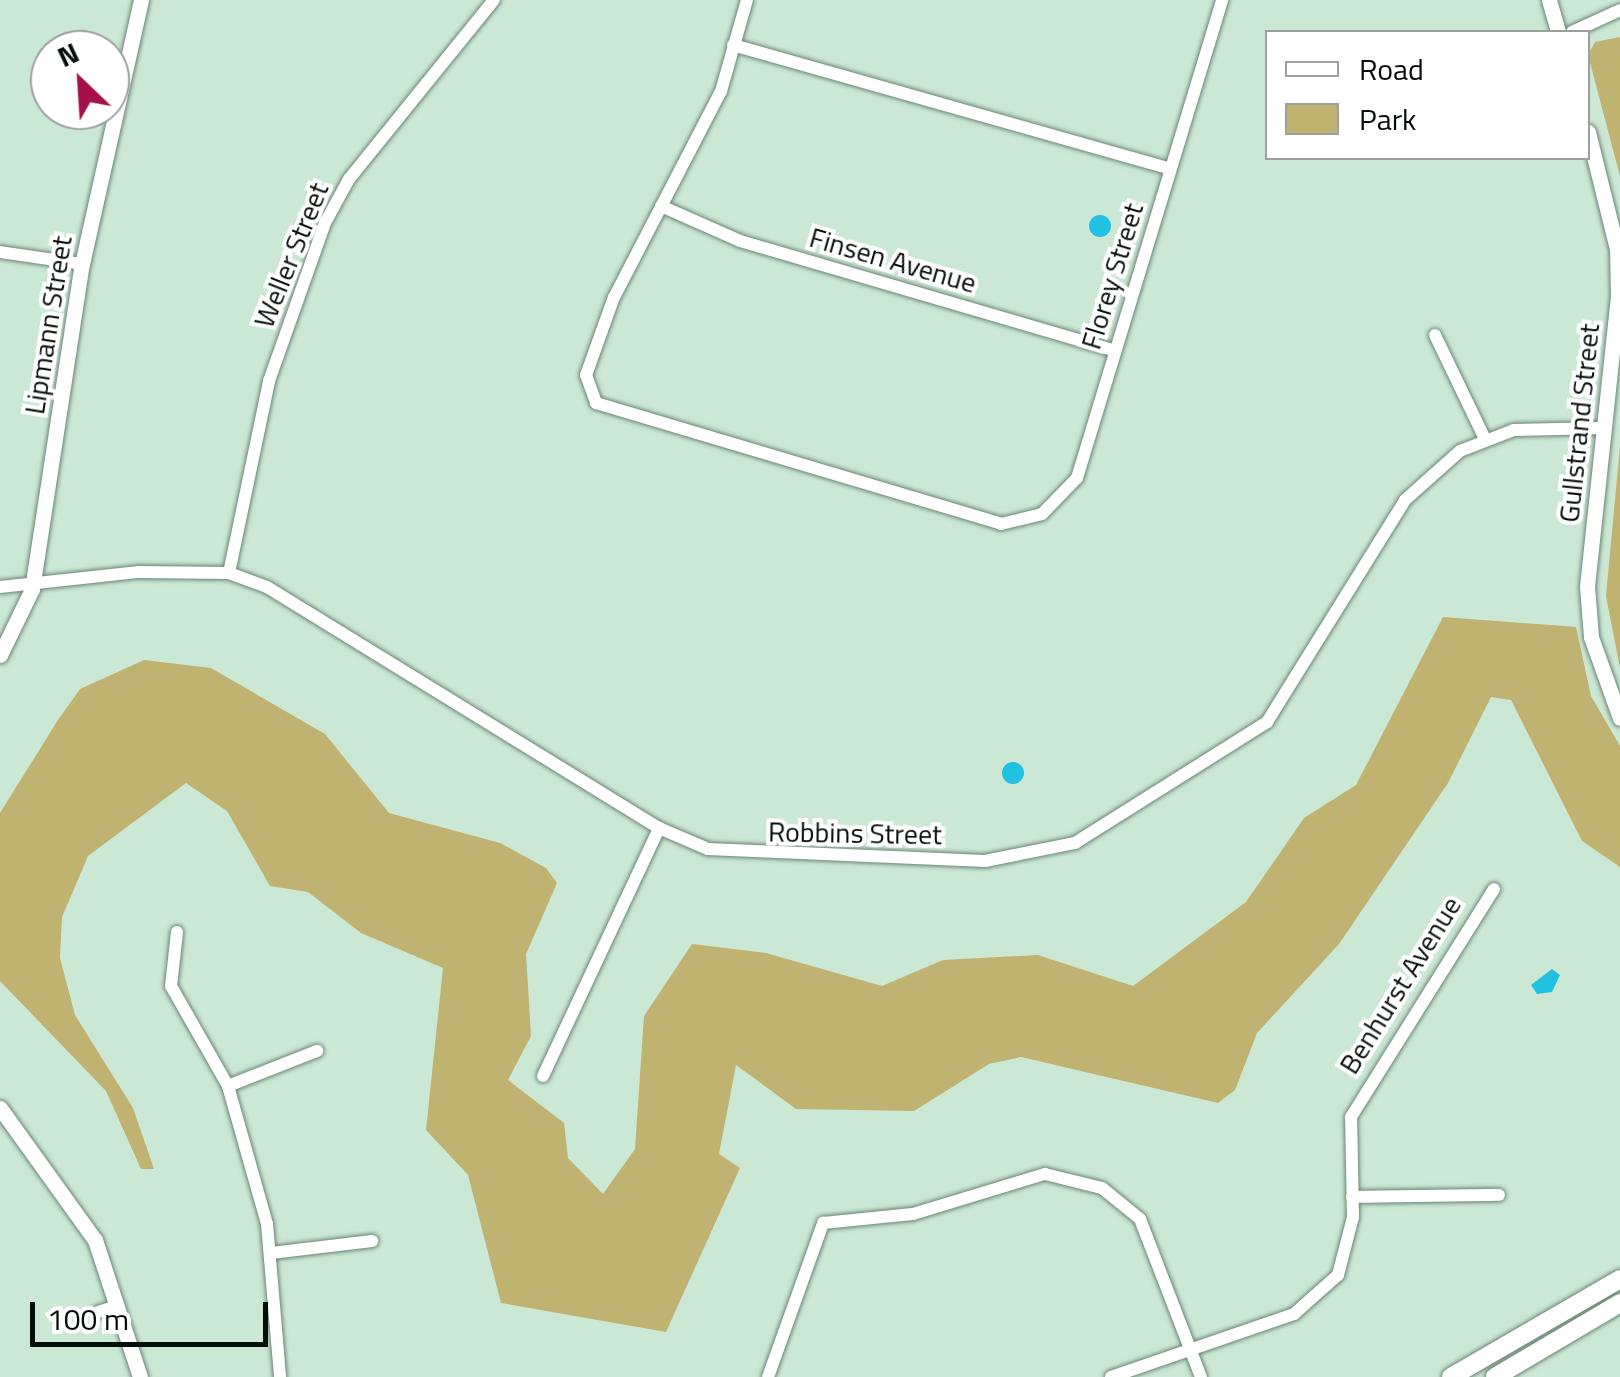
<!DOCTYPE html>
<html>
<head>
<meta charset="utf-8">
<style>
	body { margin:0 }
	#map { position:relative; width:1620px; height:1377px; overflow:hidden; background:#cbe8d5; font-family:"Titillium Web",sans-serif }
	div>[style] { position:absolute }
	.green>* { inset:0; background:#c0b270 }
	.water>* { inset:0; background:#21c1e2 }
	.round { border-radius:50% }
	.roads { filter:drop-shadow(0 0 2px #6c8675) drop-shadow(0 0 2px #6c8675) }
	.minor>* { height:12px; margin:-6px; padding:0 6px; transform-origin:6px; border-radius:6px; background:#fff }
	.tertiary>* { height:15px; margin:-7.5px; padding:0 7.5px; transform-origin:7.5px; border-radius:7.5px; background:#fff }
	.secondary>* { height:18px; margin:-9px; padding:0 9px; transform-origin:9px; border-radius:9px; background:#fff }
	span { translate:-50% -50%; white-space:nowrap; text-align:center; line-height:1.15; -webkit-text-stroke:8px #fff; paint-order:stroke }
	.street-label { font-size:28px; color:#050e09 }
	.legend { position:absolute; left:1265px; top:30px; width:325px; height:130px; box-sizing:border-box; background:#fff; border:2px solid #9b9f9d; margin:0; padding:12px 18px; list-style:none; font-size:30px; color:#050e09 }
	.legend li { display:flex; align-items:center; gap:20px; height:50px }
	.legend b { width:50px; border:2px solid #9b9f9d }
	.north { position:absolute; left:30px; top:30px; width:100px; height:100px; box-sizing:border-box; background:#fff; border:2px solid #9b9f9d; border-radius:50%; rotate:335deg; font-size:28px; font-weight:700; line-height:40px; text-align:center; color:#050e09 }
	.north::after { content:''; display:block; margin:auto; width:35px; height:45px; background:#a6104a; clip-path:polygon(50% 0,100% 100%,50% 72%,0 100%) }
	.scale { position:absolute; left:30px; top:1302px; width:238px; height:45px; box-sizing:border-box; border:5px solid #050e09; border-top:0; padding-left:12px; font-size:30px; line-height:35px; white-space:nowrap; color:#050e09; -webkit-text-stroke:8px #fff; paint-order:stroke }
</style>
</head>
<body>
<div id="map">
	<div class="green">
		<div style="clip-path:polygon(1620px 37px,1620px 176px,1588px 55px,1595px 42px)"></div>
		<div style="clip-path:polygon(1620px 446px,1620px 668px,1606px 596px)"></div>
		<div style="clip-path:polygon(1443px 617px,1576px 627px,1591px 696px,1620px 746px,1620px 867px,1582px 841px,1511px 700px,1491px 697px,1448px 783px,1339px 944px,1257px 1033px,1235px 1090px,1218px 1103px,1021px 1057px,989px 1064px,914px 1111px,796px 1109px,736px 1065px,719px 1154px,740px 1168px,666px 1332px,501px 1303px,468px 1175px,426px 1130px,443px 968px,361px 933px,308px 892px,270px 886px,227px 811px,186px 783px,88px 856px,62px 917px,60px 958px,75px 1015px,133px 1108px,154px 1169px,141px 1169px,106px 1091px,0 981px,0 813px,58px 720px,80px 689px,144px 660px,211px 668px,325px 734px,389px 813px,500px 843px,546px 868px,557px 883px,526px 954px,531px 1036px,508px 1080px,564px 1123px,568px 1158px,603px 1194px,635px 1149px,644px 1016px,692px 944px,766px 953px,882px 986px,943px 960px,1038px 955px,1133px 986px,1246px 902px,1304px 818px,1356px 785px)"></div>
	</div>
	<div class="water">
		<div class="round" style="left:1089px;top:215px;width:22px;height:22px"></div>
		<div class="round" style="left:1002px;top:762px;width:22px;height:22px"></div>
		<div style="clip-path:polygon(1552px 969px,1560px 975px,1552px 992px,1537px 994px,1531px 985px)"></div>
	</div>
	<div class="roads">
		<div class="minor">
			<div style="left:747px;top:0;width:95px;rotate:105.9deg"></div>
			<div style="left:721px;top:91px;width:232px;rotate:117.4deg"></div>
			<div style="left:614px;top:297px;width:83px;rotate:109.7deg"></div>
			<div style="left:586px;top:375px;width:30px;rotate:70deg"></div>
			<div style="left:596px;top:403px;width:423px;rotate:16.6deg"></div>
			<div style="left:1001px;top:524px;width:42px;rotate:-13.7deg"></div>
			<div style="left:1042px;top:514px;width:50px;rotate:-45.8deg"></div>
			<div style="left:1077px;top:478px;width:500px;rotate:-73.1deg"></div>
			<div style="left:1572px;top:32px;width:53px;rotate:-24.6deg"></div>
			<div style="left:733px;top:45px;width:454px;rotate:15.8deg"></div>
			<div style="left:661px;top:206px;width:86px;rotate:23.9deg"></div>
			<div style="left:740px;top:241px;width:391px;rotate:16.3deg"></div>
			<div style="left:0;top:252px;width:83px;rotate:8.3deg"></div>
			<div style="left:1435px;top:335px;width:115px;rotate:64.3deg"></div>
			<div style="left:229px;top:573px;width:196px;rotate:-78.2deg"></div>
			<div style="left:269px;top:381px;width:168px;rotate:-70.5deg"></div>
			<div style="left:325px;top:223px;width:50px;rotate:-61.4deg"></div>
			<div style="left:349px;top:179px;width:230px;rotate:-51deg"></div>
			<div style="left:0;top:587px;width:140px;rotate:-6.2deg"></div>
			<div style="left:139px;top:572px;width:90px;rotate:0.6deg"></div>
			<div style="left:229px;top:573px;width:40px;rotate:20.2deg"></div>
			<div style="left:267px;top:587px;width:460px;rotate:31.6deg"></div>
			<div style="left:659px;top:828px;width:53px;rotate:23.2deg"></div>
			<div style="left:708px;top:849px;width:277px;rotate:2.5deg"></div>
			<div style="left:985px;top:861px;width:92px;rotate:-11.3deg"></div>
			<div style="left:1075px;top:843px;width:227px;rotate:-32.2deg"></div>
			<div style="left:1267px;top:722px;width:261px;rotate:-58.1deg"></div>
			<div style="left:1405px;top:500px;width:74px;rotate:-41.7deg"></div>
			<div style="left:1460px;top:451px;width:58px;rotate:-21.3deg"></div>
			<div style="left:1514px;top:430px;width:88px;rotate:-1.3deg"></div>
			<div style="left:177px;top:932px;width:54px;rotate:96.3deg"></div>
			<div style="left:171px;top:986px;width:115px;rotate:60.3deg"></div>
			<div style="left:228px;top:1086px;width:143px;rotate:74.2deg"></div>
			<div style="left:267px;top:1224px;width:154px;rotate:85.1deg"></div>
			<div style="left:543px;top:1076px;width:274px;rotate:-64.9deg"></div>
			<div style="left:228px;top:1086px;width:96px;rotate:-21.5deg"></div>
			<div style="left:1352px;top:1197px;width:147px;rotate:-0.8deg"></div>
			<div style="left:271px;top:1253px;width:102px;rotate:-6.8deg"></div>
			<div style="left:98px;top:1312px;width:19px;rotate:-18deg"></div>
			<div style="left:768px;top:1377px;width:164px;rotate:-70.3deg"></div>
			<div style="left:823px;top:1223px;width:90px;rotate:-5.7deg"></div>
			<div style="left:913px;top:1214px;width:138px;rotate:-16.9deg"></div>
			<div style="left:1045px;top:1174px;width:59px;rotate:13.8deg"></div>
			<div style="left:1102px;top:1188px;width:49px;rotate:39.2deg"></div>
			<div style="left:1140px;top:1219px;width:169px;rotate:68.9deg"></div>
			<div style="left:1111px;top:1377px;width:194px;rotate:-19deg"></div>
			<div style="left:1294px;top:1314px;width:59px;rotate:-41.6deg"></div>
			<div style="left:1338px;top:1275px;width:60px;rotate:-75.5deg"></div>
			<div style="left:1353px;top:1217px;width:100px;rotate:-91.1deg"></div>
			<div style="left:1351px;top:1117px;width:269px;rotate:-57.9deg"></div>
		</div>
		<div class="tertiary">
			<div style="left:1549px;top:0;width:33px;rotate:74deg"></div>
			<div style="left:1588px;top:132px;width:121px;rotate:76.1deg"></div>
			<div style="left:1617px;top:249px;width:47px;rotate:88.8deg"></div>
			<div style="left:1618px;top:296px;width:292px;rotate:96.1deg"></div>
			<div style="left:1587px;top:586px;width:51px;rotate:85.5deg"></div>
			<div style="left:1591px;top:637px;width:86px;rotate:70.3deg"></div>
			<div style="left:0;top:655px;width:73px;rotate:-64.1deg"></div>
			<div style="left:32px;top:589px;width:329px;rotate:-81.3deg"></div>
			<div style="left:82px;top:264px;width:271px;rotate:-77.4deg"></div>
			<div style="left:0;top:1108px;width:163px;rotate:54.3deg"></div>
			<div style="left:95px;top:1240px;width:144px;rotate:71.8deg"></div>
		</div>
		<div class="secondary">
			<div style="left:1451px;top:1377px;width:195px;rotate:-30.1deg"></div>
			<div style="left:1495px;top:1377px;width:145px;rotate:-30.6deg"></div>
		</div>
	</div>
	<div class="street-label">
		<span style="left:291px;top:255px;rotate:-68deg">Weller Street</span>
		<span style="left:893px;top:260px;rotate:16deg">Finsen Avenue</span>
		<span style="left:1112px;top:276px;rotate:-73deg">Florey Street</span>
		<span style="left:48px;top:325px;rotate:-81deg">Lipmann Street</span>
		<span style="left:1579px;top:423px;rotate:-84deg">Gullstrand Street</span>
		<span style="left:855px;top:833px;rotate:1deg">Robbins Street</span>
		<span style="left:1400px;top:985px;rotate:-58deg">Benhurst Avenue</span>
	</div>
	<ul class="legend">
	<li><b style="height:12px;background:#fff"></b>Road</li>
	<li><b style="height:28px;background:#c0b270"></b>Park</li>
	</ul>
	<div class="north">N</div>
	<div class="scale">100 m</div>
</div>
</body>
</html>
